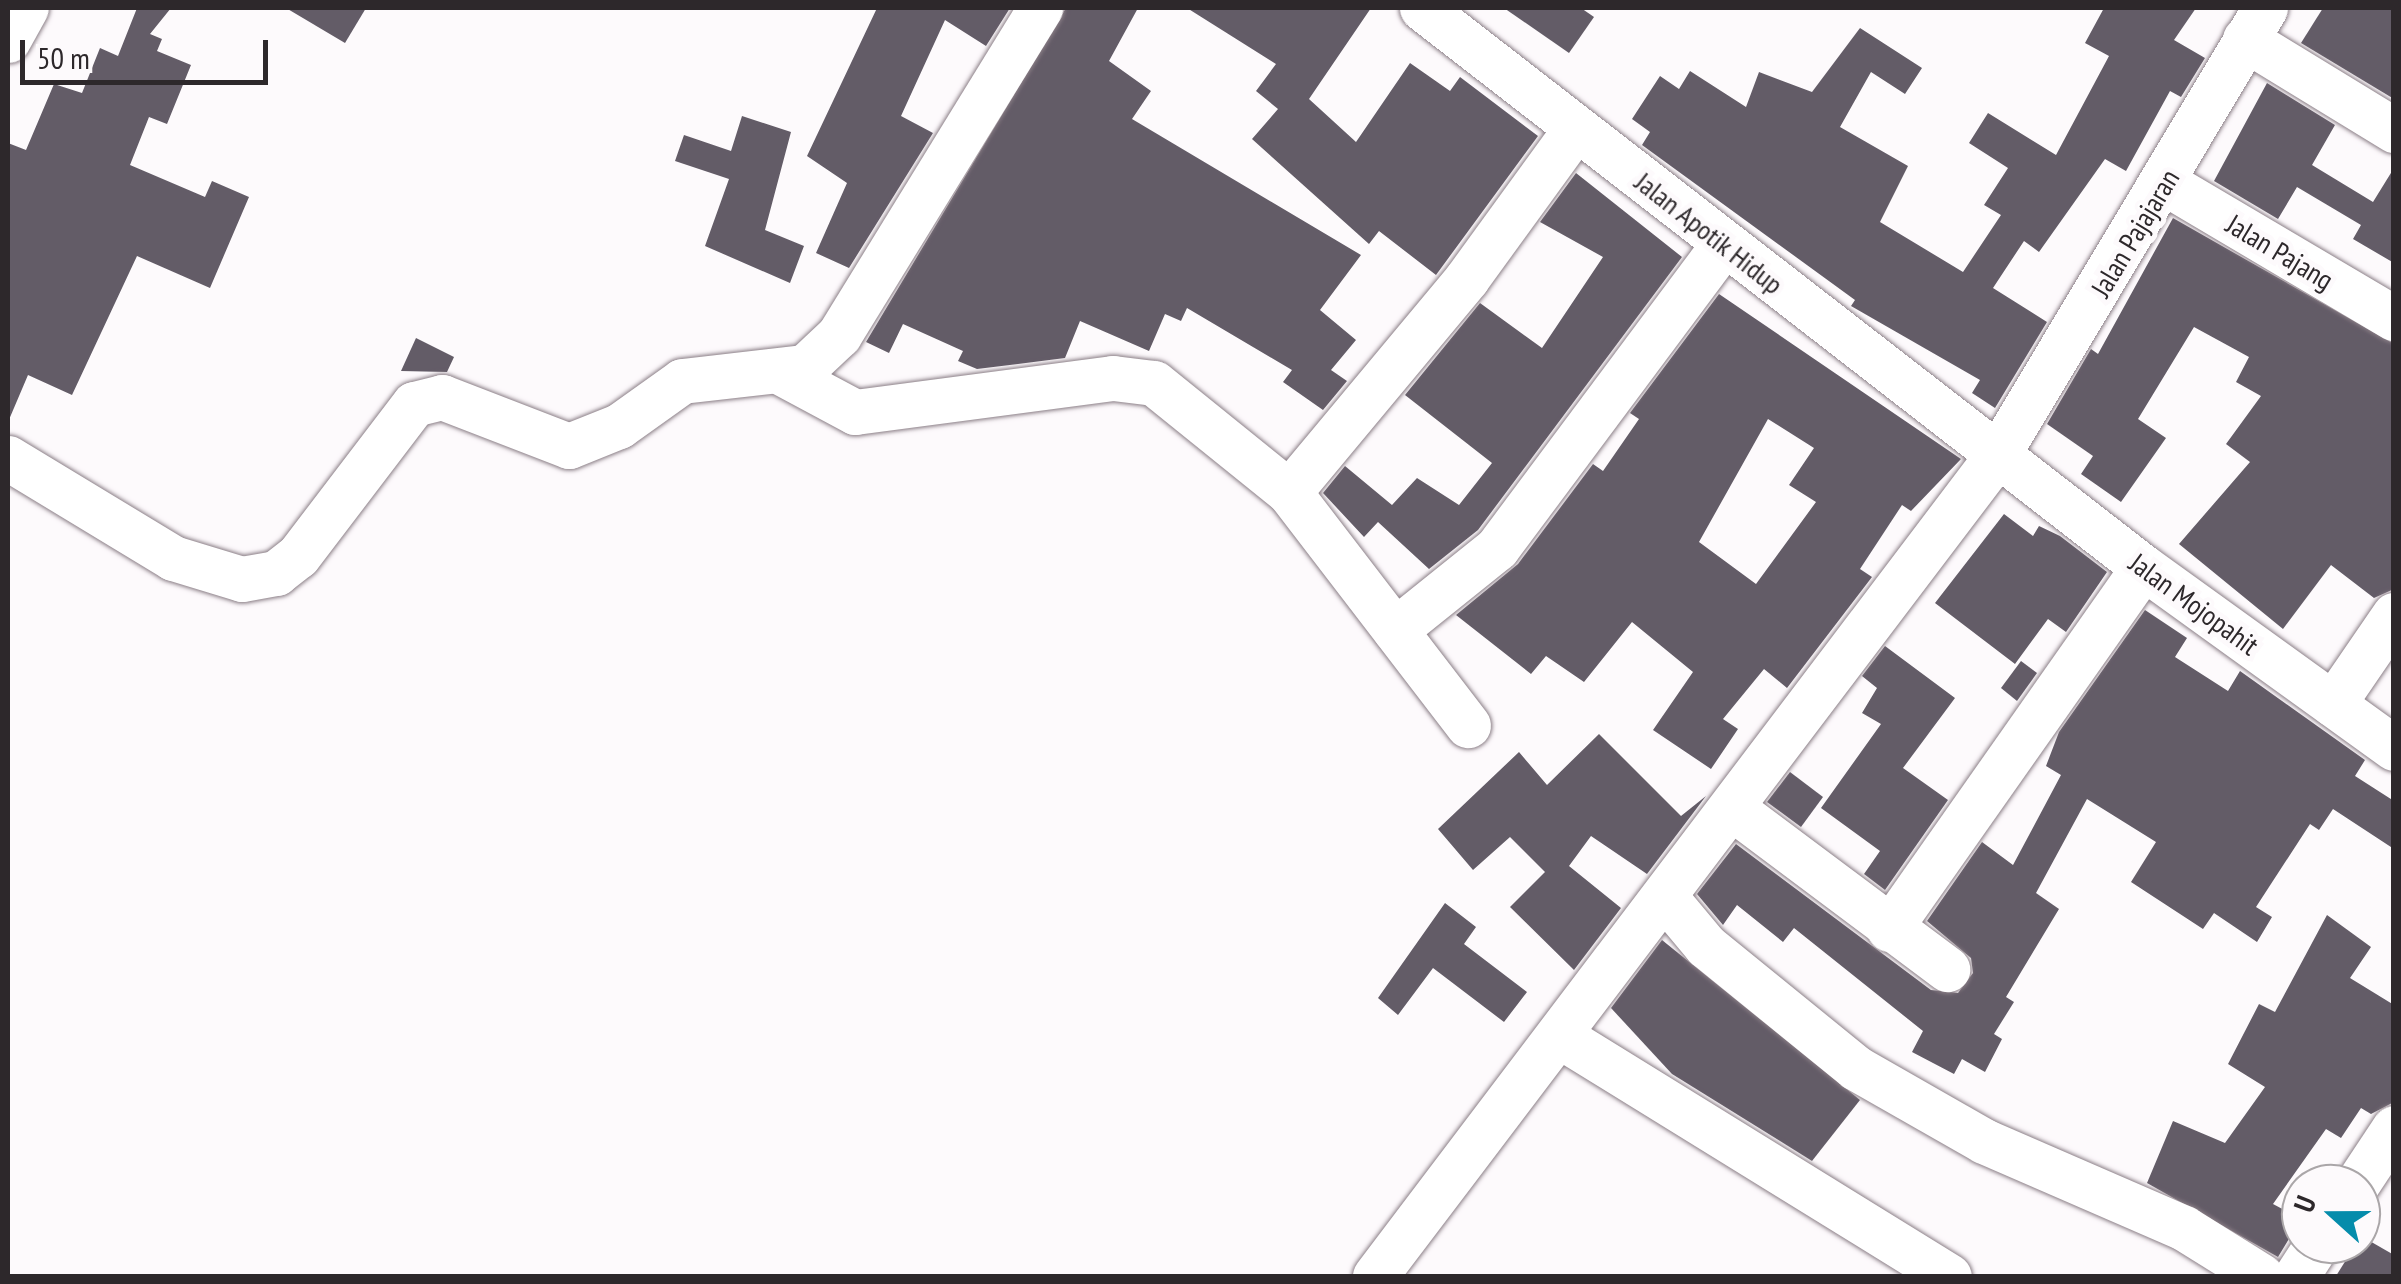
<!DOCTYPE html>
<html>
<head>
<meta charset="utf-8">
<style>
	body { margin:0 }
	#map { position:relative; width:2401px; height:1284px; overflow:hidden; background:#fdfafc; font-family:"PT Sans Narrow",sans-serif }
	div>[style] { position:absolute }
	.building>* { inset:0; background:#635c67 }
	.roads { filter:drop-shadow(0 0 2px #8b7f87) drop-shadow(0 0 2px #8b7f87) }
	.minor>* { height:45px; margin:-22.5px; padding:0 22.5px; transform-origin:22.5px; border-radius:22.5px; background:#fff }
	span { translate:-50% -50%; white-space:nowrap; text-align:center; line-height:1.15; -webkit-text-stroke:10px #fdfafc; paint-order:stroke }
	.street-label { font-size:28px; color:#2d282b }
	.frame { position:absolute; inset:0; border:10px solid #2d282b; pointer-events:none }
	.north { position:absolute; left:2281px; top:1164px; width:100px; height:100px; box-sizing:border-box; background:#fdfafc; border:2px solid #aaa6a8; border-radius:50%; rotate:291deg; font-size:28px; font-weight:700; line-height:40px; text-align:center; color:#2d282b }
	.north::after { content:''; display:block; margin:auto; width:35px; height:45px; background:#058cab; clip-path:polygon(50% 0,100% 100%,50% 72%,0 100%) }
	.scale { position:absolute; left:20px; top:40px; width:248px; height:45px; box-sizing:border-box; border:5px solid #2d282b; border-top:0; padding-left:12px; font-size:30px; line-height:35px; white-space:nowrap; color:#2d282b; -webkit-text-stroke:8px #fdfafc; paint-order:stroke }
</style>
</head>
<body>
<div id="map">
	<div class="building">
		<div style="clip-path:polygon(137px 8px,171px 8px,150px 34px,162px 39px,157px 51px,191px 65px,167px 124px,149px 117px,130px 165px,205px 197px,212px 181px,249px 197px,210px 288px,137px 256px,72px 395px,28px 375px,8px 422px,8px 143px,26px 150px,54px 84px,82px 93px,100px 48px,118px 56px)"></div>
		<div style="clip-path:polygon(286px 8px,366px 8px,345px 43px)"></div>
		<div style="clip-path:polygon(877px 8px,1010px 8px,986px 46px,945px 20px,901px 116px,933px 133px,849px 268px,816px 253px,847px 183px,807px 156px)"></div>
		<div style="clip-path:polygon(1066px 8px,1138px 8px,1109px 61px,1151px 91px,1132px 119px,1361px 255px,1320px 310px,1356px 340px,1331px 370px,1347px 381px,1323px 410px,1283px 382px,1292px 370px,1187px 308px,1181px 321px,1165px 314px,1149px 351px,1080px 321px,1065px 358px,977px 369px,958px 361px,963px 351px,903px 324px,889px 353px,866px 342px)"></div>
		<div style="clip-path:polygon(1187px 8px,1371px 8px,1309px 99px,1356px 142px,1410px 63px,1450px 91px,1460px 77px,1538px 136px,1436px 275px,1379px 231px,1369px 244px,1252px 139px,1278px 109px,1256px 91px,1276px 64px)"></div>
		<div style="clip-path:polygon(1504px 8px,1581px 8px,1594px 17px,1569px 53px)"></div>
		<div style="clip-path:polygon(2104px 8px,2196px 8px,2174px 40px,2205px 58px,2181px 97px,2170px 91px,2126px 171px,2105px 159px,2039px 252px,2024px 241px,1993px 288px,2047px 322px,1995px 408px,1972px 393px,1980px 380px,1851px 306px,1855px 300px,1642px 145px,1650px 132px,1632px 119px,1660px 76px,1679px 89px,1690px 71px,1746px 107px,1759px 72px,1812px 92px,1860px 28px,1922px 68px,1905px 94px,1871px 72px,1840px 127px,1908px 166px,1880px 222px,1963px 272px,2001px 215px,1984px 205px,2008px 168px,1969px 143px,1988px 113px,2056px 155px,2109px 56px,2085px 43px)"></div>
		<div style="clip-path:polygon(2323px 8px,2394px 8px,2394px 99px,2301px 43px)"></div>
		<div style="clip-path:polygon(2267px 83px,2335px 125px,2312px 165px,2373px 202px,2394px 168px,2394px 263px,2353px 239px,2361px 225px,2297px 187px,2278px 219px,2214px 181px)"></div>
		<div style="clip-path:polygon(742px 116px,791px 132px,765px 230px,804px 246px,790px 283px,705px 246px,729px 179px,675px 161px,684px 135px,731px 151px)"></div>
		<div style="clip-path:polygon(1576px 173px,1682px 257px,1478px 530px,1429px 569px,1378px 522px,1364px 537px,1323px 493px,1345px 466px,1392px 505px,1417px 478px,1459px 505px,1492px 463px,1405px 395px,1480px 303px,1542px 348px,1603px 257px,1540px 222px)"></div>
		<div style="clip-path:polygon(2173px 218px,2394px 344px,2394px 589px,2374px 598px,2331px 565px,2283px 629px,2179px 544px,2250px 462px,2226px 444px,2261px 396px,2236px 382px,2249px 357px,2194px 327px,2138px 419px,2166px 438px,2121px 502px,2081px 474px,2093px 456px,2047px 424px,2091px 349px,2098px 354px)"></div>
		<div style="clip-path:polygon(evenodd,1719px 294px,1961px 459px,1911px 511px,1902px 505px,1860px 569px,1872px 577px,1787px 688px,1764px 669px,1723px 719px,1738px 729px,1711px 769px,1653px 730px,1693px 672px,1632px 622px,1584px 682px,1546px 656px,1531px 674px,1456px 615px,1518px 564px,1593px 464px,1603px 471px,1639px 419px,1630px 413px,1719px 294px,1768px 419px,1814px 448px,1789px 485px,1816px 502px,1756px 584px,1699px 542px,1768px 419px)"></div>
		<div style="clip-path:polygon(416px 338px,454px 357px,447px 372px,401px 371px)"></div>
		<div style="clip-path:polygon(2004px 514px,2033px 536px,2039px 526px,2060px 536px,2107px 572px,2066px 632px,2048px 619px,2015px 664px,1935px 603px)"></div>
		<div style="clip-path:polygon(2145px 610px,2187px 638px,2175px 657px,2228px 691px,2240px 671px,2365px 760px,2355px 776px,2394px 801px,2394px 849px,2333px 809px,2319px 830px,2310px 824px,2256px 907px,2272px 917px,2257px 942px,2214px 913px,2203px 929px,2131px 882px,2156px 842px,2087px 799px,2036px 893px,2059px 909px,2006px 997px,2014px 1002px,1994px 1034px,2002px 1039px,1985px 1072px,1962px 1059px,1954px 1074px,1912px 1052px,1923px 1031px,1794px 928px,1783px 942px,1737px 905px,1723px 925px,1697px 894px,1736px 844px,1931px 990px,1958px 993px,1973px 973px,1971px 958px,1927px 921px,1982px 842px,2013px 865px,2061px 775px,2046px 766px,2059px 732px)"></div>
		<div style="clip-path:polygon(1885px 646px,1955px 698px,1903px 768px,1948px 800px,1885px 890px,1864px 874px,1880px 851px,1821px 808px,1881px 724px,1862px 713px,1877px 688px,1862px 676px)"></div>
		<div style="clip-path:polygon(2021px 661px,2037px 673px,2017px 701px,2001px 688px)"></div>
		<div style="clip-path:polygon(1599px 734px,1681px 816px,1706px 796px,1647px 874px,1591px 836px,1569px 866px,1621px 908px,1574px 970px,1510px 907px,1545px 872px,1510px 837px,1473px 870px,1438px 829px,1519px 752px,1547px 785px)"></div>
		<div style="clip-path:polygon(1790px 772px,1823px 797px,1801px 827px,1767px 802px)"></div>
		<div style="clip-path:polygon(1445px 903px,1476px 927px,1464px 944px,1527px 992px,1504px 1022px,1433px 968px,1398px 1015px,1378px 998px)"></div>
		<div style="clip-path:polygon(2327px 915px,2371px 947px,2350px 978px,2394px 1005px,2394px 1102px,2371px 1114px,2361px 1108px,2341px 1138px,2326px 1129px,2273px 1204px,2301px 1219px,2278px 1257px,2147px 1183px,2173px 1121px,2225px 1143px,2265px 1087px,2228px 1064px,2259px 1004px,2275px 1012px)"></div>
		<div style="clip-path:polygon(1662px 940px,1860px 1100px,1812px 1161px,1672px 1074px,1611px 1008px)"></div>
		<div style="clip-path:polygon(2361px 1236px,2394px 1255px,2394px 1276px,2336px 1276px)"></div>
	</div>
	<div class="roads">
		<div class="minor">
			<div style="left:1422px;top:8px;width:912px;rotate:37.79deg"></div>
			<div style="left:2143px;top:567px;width:309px;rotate:35.8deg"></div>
			<div style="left:2245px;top:39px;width:175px;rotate:31.4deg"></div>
			<div style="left:8px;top:40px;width:37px;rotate:-61deg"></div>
			<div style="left:2167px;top:184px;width:264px;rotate:30.6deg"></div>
			<div style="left:782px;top:373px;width:83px;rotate:28.1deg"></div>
			<div style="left:855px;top:412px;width:260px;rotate:-7.5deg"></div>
			<div style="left:1113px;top:378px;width:41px;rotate:7deg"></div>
			<div style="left:1154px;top:383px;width:174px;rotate:38.9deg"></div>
			<div style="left:1289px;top:492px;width:294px;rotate:52.5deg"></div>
			<div style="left:8px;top:458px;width:193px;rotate:31.2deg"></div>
			<div style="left:173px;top:558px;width:72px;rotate:16.9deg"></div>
			<div style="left:242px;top:579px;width:35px;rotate:-10deg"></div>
			<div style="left:276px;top:573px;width:28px;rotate:-38deg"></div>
			<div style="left:298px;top:556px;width:191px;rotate:-52.7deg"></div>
			<div style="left:414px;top:404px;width:29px;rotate:-14deg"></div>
			<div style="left:442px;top:397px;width:136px;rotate:21.1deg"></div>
			<div style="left:569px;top:446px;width:54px;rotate:-21.8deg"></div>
			<div style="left:619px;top:426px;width:77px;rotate:-35.5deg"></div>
			<div style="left:682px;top:381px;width:124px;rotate:-6.5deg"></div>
			<div style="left:805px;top:367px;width:47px;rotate:-43.3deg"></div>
			<div style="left:839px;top:335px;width:384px;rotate:-58.4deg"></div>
			<div style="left:1289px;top:492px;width:278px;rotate:-50.2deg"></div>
			<div style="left:1467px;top:278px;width:185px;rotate:-54deg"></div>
			<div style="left:1395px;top:630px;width:131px;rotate:-38.8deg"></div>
			<div style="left:1497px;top:548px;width:378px;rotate:-53.3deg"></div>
			<div style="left:2333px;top:704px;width:108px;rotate:-55.6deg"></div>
			<div style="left:1732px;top:808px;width:269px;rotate:36.8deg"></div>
			<div style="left:1665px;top:897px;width:64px;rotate:50.1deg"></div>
			<div style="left:1706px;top:946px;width:193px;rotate:39.1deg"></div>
			<div style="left:1856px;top:1068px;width:147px;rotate:29.7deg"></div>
			<div style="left:1984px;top:1141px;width:218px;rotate:23.5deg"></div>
			<div style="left:2184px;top:1228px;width:91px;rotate:31.9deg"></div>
			<div style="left:1889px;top:929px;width:442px;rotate:-54.9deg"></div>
			<div style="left:1560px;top:1036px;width:457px;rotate:31.7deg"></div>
			<div style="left:2357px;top:1184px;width:67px;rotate:-56.5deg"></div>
			<div style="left:2297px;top:1275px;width:37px;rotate:-57deg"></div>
			<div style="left:1375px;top:1276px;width:1031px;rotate:-52.84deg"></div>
			<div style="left:1998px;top:454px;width:520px;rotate:-59.09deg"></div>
		</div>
	</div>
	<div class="street-label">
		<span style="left:1709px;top:233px;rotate:38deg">Jalan Apotik Hidup</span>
		<span style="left:2135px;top:233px;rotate:-59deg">Jalan Pajajaran</span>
		<span style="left:2280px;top:252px;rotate:31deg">Jalan Pajang</span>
		<span style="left:2194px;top:604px;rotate:36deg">Jalan Mojopahit</span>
	</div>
	<div class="frame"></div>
	<div class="north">U</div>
	<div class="scale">50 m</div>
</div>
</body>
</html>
